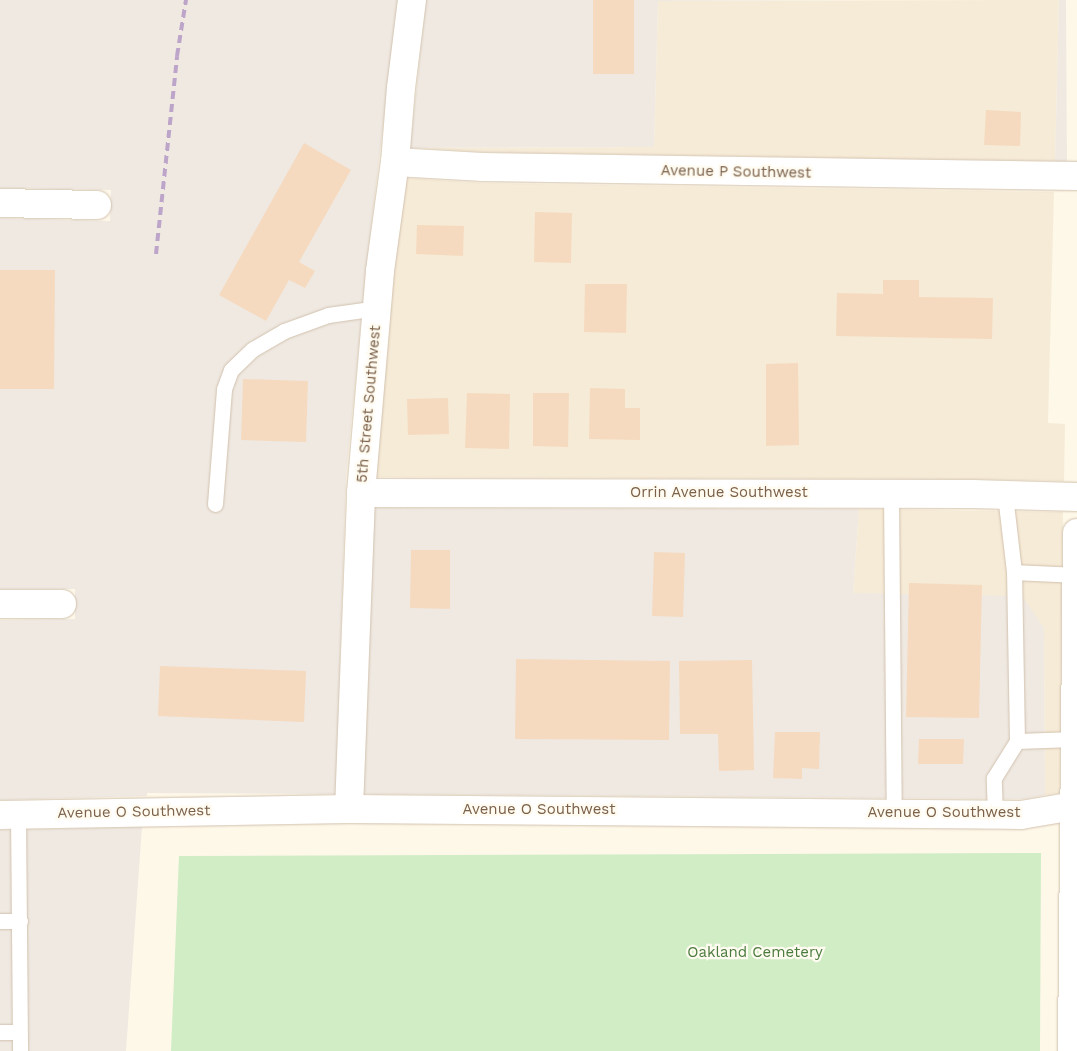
<!DOCTYPE html>
<html>
<head>
<meta charset="utf-8">
<style>
	body { margin:0 }
	#map { position:relative; width:1077px; height:1051px; overflow:hidden; background:#fef8e9; font-family:"Work Sans",sans-serif }
	div>[style] { position:absolute }
	.residential>* { inset:0; background:#f6ebd7 }
	.industrial>* { inset:0; background:#efe9e2 }
	.green>* { inset:0; background:#d1edc6 }
	.building>* { inset:0; background:#f5dabf }
	.roads { filter:drop-shadow(0 0 1px #d2c1ad) drop-shadow(0 0 1px #d2c1ad) }
	.lane>* { height:15px; margin:-7.5px; padding:0 7.5px; transform-origin:7.5px; border-radius:7.5px; background:#fff }
	.street>* { height:28px; margin:-14px; padding:0 14px; transform-origin:14px; border-radius:14px; background:#fff }
	.secondary>* { height:28px; margin:-14px; padding:0 14px; transform-origin:14px; border-radius:14px; background:#fff }
	.rail>* { height:4px; margin-top:-2px; transform-origin:0; background:repeating-linear-gradient(90deg,#bda5ca 0 8px,transparent 0 13px) }
	span { translate:-50% -50%; white-space:nowrap; text-align:center; line-height:1.15; -webkit-text-stroke:4.5px #fffbf1; paint-order:stroke }
	.street-label { font-size:15px; color:#7b614a }
	.park-label { font-size:15px; color:#4a7b3e }
</style>
</head>
<body>
<div id="map">
	<div class="residential">
		<div style="clip-path:polygon(1059px 0,1055px 161px,483px 152px,421px 148px,654px 147px,658px 1px)"></div>
		<div style="clip-path:polygon(407px 178px,483px 183px,1054px 192px,1048px 423px,1065px 424px,1064px 481px,973px 479px,376px 477px,393px 273px)"></div>
		<div style="clip-path:polygon(859px 509px,1063px 512px,1060px 793px,1045px 795px,1044px 628px,853px 593px)"></div>
	</div>
	<div class="industrial">
		<div style="clip-path:polygon(0 0,398px 0,366px 270px,346px 477px,336px 794px,147px 793px,147px 796px,0 800px,0 620px,75px 619px,75px 589px,0 589px,0 218px,110px 221px,111px 190px,0 188px)"></div>
		<div style="clip-path:polygon(426px 0,841px 0,658px 1px,654px 147px,410px 148px)"></div>
		<div style="clip-path:polygon(1059px 0,1066px 0,1067px 161px,1055px 161px)"></div>
		<div style="clip-path:polygon(374px 508px,859px 509px,853px 593px,1022px 596px,1044px 628px,1045px 795px,1025px 799px,363px 794px)"></div>
		<div style="clip-path:polygon(142px 827px,126px 1051px,0 1051px,0 830px)"></div>
	</div>
	<div class="green">
		<div style="clip-path:polygon(1041px 853px,1040px 1051px,171px 1051px,179px 856px)"></div>
	</div>
	<div class="building">
		<div style="clip-path:polygon(593px 0,634px 0,634px 74px,593px 74px)"></div>
		<div style="clip-path:polygon(986px 110px,1021px 112px,1020px 146px,984px 145px)"></div>
		<div style="clip-path:polygon(304px 143px,351px 170px,299px 262px,315px 271px,305px 288px,289px 280px,266px 321px,219px 295px)"></div>
		<div style="clip-path:polygon(535px 212px,572px 213px,571px 263px,534px 262px)"></div>
		<div style="clip-path:polygon(417px 225px,464px 226px,463px 256px,416px 254px)"></div>
		<div style="clip-path:polygon(0 270px,55px 270px,54px 389px,0 389px)"></div>
		<div style="clip-path:polygon(883px 280px,919px 280px,919px 297px,993px 298px,992px 339px,836px 336px,837px 293px,883px 294px)"></div>
		<div style="clip-path:polygon(585px 284px,627px 284px,626px 333px,584px 332px)"></div>
		<div style="clip-path:polygon(798px 363px,799px 445px,766px 446px,766px 364px)"></div>
		<div style="clip-path:polygon(243px 379px,308px 381px,306px 442px,241px 440px)"></div>
		<div style="clip-path:polygon(590px 388px,625px 389px,625px 408px,640px 408px,640px 440px,589px 439px)"></div>
		<div style="clip-path:polygon(467px 393px,510px 394px,509px 449px,465px 448px)"></div>
		<div style="clip-path:polygon(533px 393px,569px 393px,568px 447px,533px 446px)"></div>
		<div style="clip-path:polygon(448px 398px,449px 434px,408px 435px,407px 399px)"></div>
		<div style="clip-path:polygon(411px 550px,450px 550px,450px 609px,410px 608px)"></div>
		<div style="clip-path:polygon(654px 552px,685px 553px,683px 617px,652px 616px)"></div>
		<div style="clip-path:polygon(909px 583px,982px 585px,979px 718px,906px 717px)"></div>
		<div style="clip-path:polygon(516px 659px,670px 661px,669px 740px,515px 739px)"></div>
		<div style="clip-path:polygon(752px 660px,754px 770px,719px 771px,718px 734px,680px 734px,679px 661px)"></div>
		<div style="clip-path:polygon(160px 666px,306px 671px,304px 722px,158px 716px)"></div>
		<div style="clip-path:polygon(775px 732px,820px 732px,819px 769px,802px 768px,802px 779px,773px 778px)"></div>
		<div style="clip-path:polygon(919px 739px,964px 739px,963px 764px,918px 764px)"></div>
	</div>
	<div class="roads">
		<div class="lane">
			<div style="left:891px;top:494px;width:319px;rotate:89.5deg"></div>
			<div style="left:1005px;top:495px;width:78px;rotate:83.3deg"></div>
			<div style="left:215px;top:504px;width:115px;rotate:-85.5deg"></div>
			<div style="left:224px;top:389px;width:20px;rotate:-70deg"></div>
			<div style="left:231px;top:370px;width:30px;rotate:-44deg"></div>
			<div style="left:253px;top:349px;width:36px;rotate:-30deg"></div>
			<div style="left:284px;top:331px;width:47px;rotate:-20deg"></div>
			<div style="left:328px;top:315px;width:49px;rotate:-8.1deg"></div>
			<div style="left:1017px;top:741px;width:169px;rotate:-91deg"></div>
			<div style="left:1014px;top:572px;width:63px;rotate:2.7deg"></div>
			<div style="left:18px;top:814px;width:237px;rotate:89.5deg"></div>
			<div style="left:995px;top:815px;width:37px;rotate:-92deg"></div>
			<div style="left:994px;top:778px;width:44px;rotate:-58.1deg"></div>
			<div style="left:1017px;top:741px;width:57px;rotate:-2deg"></div>
			<div style="left:0;top:921px;width:20px"></div>
			<div style="left:0;top:1032px;width:19px"></div>
		</div>
		<div class="street">
			<div style="left:395px;top:162px;width:88px;rotate:3.3deg"></div>
			<div style="left:483px;top:167px;width:594px;rotate:0.87deg"></div>
			<div style="left:0;top:203px;width:97px;rotate:1.2deg"></div>
			<div style="left:361px;top:493px;width:612px;rotate:0.09deg"></div>
			<div style="left:973px;top:494px;width:104px;rotate:1.7deg"></div>
			<div style="left:0;top:604px;width:62px"></div>
			<div style="left:349px;top:809px;width:316px;rotate:-87.8deg"></div>
			<div style="left:361px;top:493px;width:223px;rotate:-85.1deg"></div>
			<div style="left:380px;top:271px;width:110px;rotate:-82.2deg"></div>
			<div style="left:395px;top:162px;width:74px;rotate:-85.4deg"></div>
			<div style="left:401px;top:88px;width:89px;rotate:-82.9deg"></div>
		</div>
		<div class="secondary">
			<div style="left:0;top:815px;width:349px;rotate:-1deg"></div>
			<div style="left:349px;top:809px;width:672px;rotate:0.51deg"></div>
			<div style="left:1021px;top:815px;width:54px;rotate:-9.6deg"></div>
			<div style="left:1072px;top:1051px;width:518px;rotate:-89.45deg"></div>
		</div>
	</div>
	<div class="rail">
		<div style="left:156px;top:254px;width:199px;rotate:-83.9deg"></div>
		<div style="left:177px;top:56px;width:57px;rotate:-80.9deg"></div>
	</div>
	<div class="street-label">
		<span style="left:736px;top:172px;rotate:1deg">Avenue P Southwest</span>
		<span style="left:369px;top:404px;rotate:-85deg">5th Street Southwest</span>
		<span style="left:719px;top:493px">Orrin Avenue Southwest</span>
		<span style="left:539px;top:810px">Avenue O Southwest</span>
		<span style="left:134px;top:812px;rotate:-1deg">Avenue O Southwest</span>
		<span style="left:944px;top:813px">Avenue O Southwest</span>
	</div>
	<div class="park-label">
		<span style="left:755px;top:953px">Oakland Cemetery</span>
	</div>
</div>
</body>
</html>
